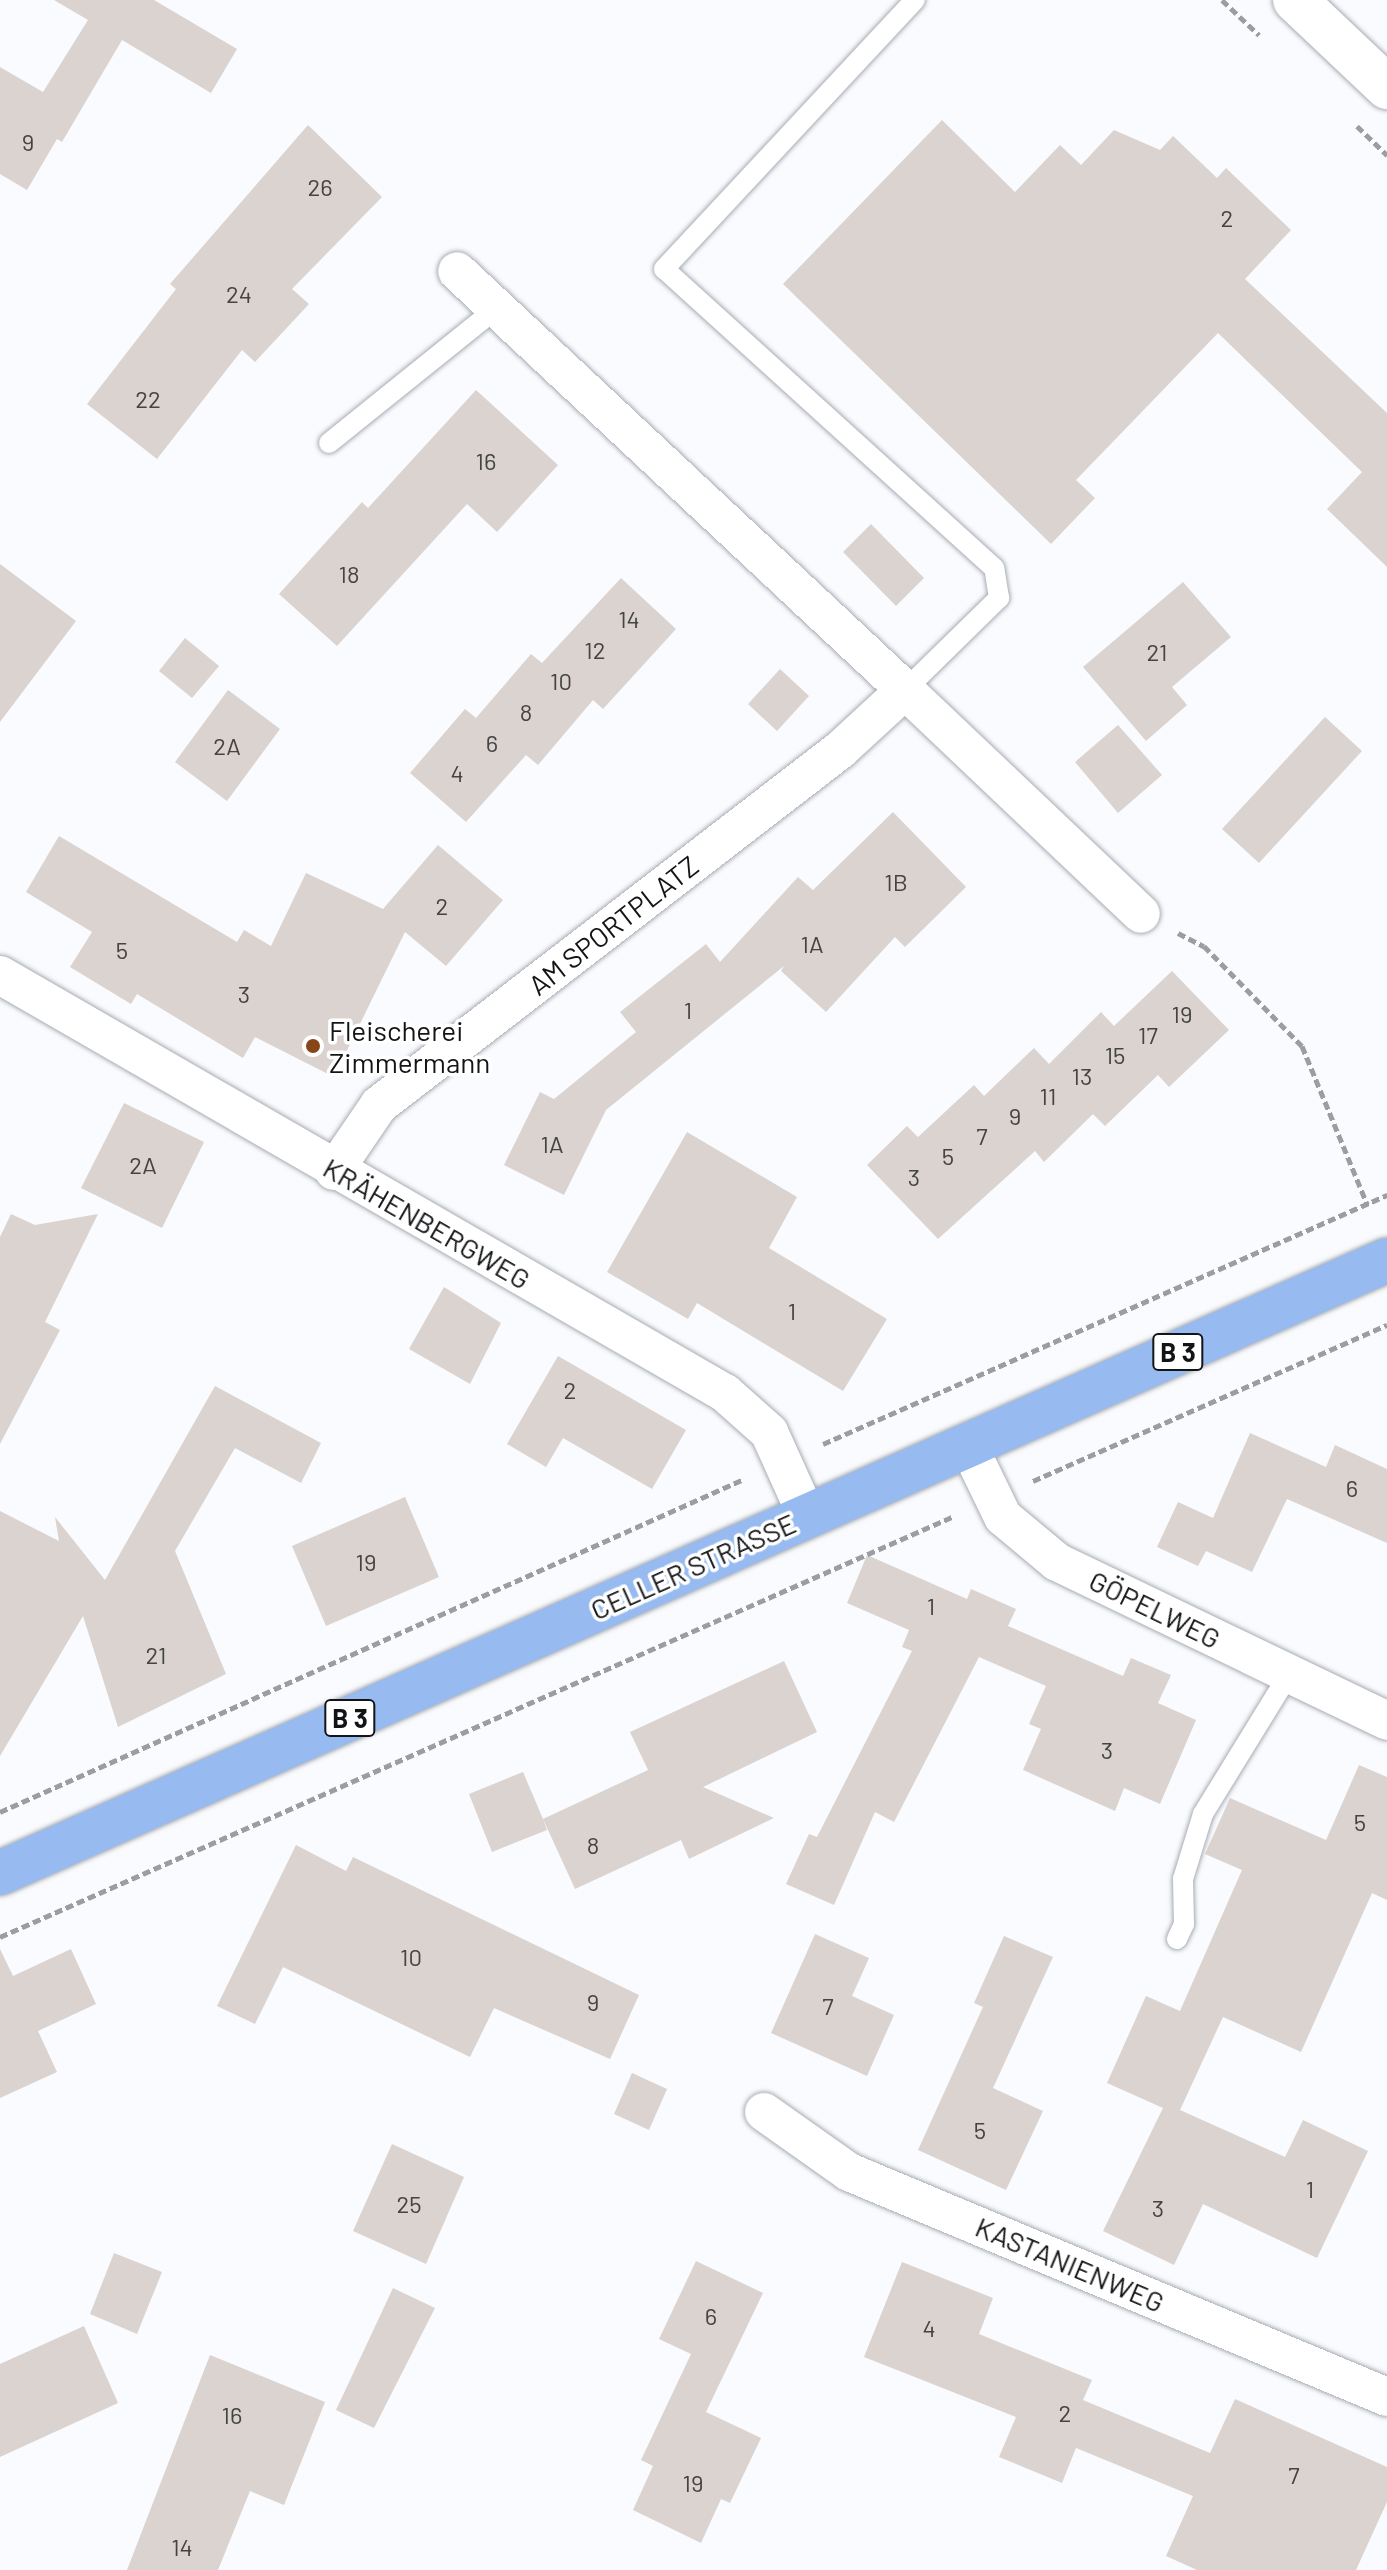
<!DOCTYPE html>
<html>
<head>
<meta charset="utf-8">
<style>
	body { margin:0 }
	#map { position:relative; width:1387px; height:2570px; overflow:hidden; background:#f9fbfe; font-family:Barlow,sans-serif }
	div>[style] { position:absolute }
	.building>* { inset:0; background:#dbd3cf }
	.path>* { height:5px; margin-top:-2.5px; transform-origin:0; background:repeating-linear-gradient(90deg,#9b9da0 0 8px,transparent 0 12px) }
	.roads { filter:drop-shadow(0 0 2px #a8acb3) drop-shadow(0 0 2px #a8acb3) }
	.service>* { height:20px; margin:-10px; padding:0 10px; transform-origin:10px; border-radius:10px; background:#fff }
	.minor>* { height:38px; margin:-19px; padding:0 19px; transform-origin:19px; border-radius:19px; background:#fff }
	.secondary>* { height:44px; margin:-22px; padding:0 22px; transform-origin:22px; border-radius:22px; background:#fff }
	.primary>* { height:44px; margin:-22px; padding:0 22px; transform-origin:22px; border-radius:22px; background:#97bbf0 }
	.dots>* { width:22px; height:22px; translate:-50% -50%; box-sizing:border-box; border:4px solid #fff; border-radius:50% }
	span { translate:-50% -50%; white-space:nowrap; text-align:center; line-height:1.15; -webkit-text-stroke:7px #fff; paint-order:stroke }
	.number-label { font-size:24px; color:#444 }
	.number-label span { -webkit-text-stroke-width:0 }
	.shield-label span { padding:2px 6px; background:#fff; border:2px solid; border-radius:6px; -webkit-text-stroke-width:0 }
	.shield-label { font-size:26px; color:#121416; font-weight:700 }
	.street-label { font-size:28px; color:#121416 }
	.poi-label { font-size:28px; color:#121416 }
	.left { translate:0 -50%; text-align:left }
</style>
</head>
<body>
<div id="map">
	<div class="building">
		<div style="clip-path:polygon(54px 0,154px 0,237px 49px,211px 93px,122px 40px,62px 142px,57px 139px,27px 190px,0 174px,0 67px,43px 92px,88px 20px)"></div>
		<div style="clip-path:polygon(942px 120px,1015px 192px,1060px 145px,1081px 165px,1114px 130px,1160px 150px,1173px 136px,1217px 178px,1226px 168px,1291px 230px,1245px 279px,1387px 413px,1387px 567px,1327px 509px,1362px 472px,1218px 333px,1076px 480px,1095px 498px,1051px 544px,783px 284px)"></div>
		<div style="clip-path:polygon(308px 125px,382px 197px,292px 289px,309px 304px,255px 362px,242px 350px,157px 459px,87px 404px,176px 289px,170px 284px)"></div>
		<div style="clip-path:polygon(476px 390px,558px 465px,497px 532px,467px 504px,337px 646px,279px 594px,362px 502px,368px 508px)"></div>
		<div style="clip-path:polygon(871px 524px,924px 578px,896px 606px,843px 552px)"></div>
		<div style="clip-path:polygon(0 564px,76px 621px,0 722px)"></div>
		<div style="clip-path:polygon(621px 578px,676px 629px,603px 709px,593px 700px,538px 765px,526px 755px,466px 822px,410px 773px,465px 709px,476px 718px,531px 654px,542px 663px)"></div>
		<div style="clip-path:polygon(1183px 582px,1231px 637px,1172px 687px,1187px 705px,1146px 741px,1083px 667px)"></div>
		<div style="clip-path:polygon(185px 638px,219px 666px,192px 698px,159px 671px)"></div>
		<div style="clip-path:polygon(780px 669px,809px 696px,777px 731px,748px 704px)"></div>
		<div style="clip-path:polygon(228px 690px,280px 729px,227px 801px,175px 762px)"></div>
		<div style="clip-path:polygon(1325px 717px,1362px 751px,1259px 863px,1222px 829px)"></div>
		<div style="clip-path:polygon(1118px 725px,1162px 775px,1118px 813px,1075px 762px)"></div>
		<div style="clip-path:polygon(893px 812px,966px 887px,905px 947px,895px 937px,826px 1012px,781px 971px,784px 966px,606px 1110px,564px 1195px,504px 1165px,540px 1092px,554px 1099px,636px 1032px,620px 1012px,706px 944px,720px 962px,798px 877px,813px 890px)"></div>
		<div style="clip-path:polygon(59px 836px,237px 942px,244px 930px,271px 946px,306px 873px,383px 909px,438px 845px,503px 900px,446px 966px,405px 932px,334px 1077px,255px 1037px,243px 1058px,137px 994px,131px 1004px,70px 967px,92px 932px,26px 892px)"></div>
		<div style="clip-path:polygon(1172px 971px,1229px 1030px,1169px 1087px,1158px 1075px,1105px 1126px,1093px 1114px,1044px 1162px,1035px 1151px,938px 1239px,867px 1165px,907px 1126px,918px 1137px,974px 1085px,984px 1096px,1034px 1048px,1049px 1064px,1101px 1012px,1114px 1026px)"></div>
		<div style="clip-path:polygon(124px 1103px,204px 1142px,162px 1228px,81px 1188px)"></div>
		<div style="clip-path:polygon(687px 1132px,797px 1197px,769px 1248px,887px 1319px,843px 1391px,697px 1303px,688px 1319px,607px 1272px)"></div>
		<div style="clip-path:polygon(11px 1214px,35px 1225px,98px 1214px,45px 1322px,60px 1330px,0 1444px,0 1237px)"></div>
		<div style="clip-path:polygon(444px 1287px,501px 1323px,470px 1384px,409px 1349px)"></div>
		<div style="clip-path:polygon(558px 1356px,686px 1430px,652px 1489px,563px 1438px,546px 1467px,507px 1444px)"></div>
		<div style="clip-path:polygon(215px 1386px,321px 1443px,301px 1483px,235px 1448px,175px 1551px,226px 1674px,118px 1727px,83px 1616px,0 1756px,0 1511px,59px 1541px,55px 1517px,105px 1580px)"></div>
		<div style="clip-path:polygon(1250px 1433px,1326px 1467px,1335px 1445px,1387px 1469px,1387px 1543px,1287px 1499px,1252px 1572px,1206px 1551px,1198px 1566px,1157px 1547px,1178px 1502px,1213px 1518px)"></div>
		<div style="clip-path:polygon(405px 1497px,439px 1577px,326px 1626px,292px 1546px)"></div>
		<div style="clip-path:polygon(867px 1555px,967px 1599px,971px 1589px,1016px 1609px,1008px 1626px,1123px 1676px,1131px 1658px,1171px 1675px,1158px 1703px,1196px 1720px,1160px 1804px,1124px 1788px,1115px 1811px,1023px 1770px,1041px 1729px,1029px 1724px,1046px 1686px,979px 1657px,894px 1822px,875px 1812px,834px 1905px,786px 1884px,809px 1834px,817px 1837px,912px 1651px,902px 1647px,909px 1630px,847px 1603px)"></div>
		<div style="clip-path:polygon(784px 1661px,817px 1732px,703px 1787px,774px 1818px,689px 1859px,681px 1840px,575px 1889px,543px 1819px,547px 1830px,492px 1852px,469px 1794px,523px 1772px,543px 1819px,648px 1770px,630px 1732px)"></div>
		<div style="clip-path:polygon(1359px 1765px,1387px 1777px,1387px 1900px,1372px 1893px,1301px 2052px,1223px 2017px,1180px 2110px,1285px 2157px,1303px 2120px,1368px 2151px,1317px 2258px,1203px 2204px,1174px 2265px,1103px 2231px,1163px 2108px,1107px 2083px,1146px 1996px,1180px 2011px,1242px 1870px,1205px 1854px,1230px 1798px,1326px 1840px)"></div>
		<div style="clip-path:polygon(296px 1845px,346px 1871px,353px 1857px,639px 1995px,610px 2059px,494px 2008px,470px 2057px,283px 1967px,255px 2024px,217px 2006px)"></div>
		<div style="clip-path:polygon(815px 1934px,869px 1958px,852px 1996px,894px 2015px,867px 2076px,771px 2033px)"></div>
		<div style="clip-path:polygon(1004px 1936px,1053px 1957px,993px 2088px,1043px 2111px,1006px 2190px,918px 2150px,983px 2007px,974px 2003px)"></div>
		<div style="clip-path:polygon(0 1949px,13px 1976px,71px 1949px,96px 2004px,38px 2031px,57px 2072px,0 2098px)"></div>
		<div style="clip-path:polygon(632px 2073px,667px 2089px,649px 2130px,614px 2114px)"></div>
		<div style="clip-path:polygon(392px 2144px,464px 2177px,426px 2264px,353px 2231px)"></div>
		<div style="clip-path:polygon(114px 2253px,162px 2272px,137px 2334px,90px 2314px)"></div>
		<div style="clip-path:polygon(696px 2261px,763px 2293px,706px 2412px,761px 2438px,730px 2503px,721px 2499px,701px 2543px,633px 2510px,653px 2466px,641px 2460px,691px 2354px,659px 2339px)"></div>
		<div style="clip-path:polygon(902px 2262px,993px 2298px,979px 2334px,1092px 2380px,1083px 2400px,1210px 2453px,1235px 2399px,1387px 2467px,1387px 2502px,1356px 2570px,1197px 2570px,1166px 2556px,1193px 2496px,1076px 2448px,1062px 2483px,999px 2457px,1016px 2417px,864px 2357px)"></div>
		<div style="clip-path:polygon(393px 2288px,435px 2308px,374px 2428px,336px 2410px)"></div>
		<div style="clip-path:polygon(84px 2326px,118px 2403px,0 2457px,0 2364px)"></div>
		<div style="clip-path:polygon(210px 2355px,325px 2402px,284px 2505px,250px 2491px,218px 2570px,127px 2570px)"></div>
	</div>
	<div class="path">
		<div style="left:1222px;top:0;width:51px;rotate:43.4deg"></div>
		<div style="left:1357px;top:126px;width:42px;rotate:44deg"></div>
		<div style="left:1178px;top:933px;width:29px;rotate:27deg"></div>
		<div style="left:1204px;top:946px;width:140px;rotate:45.6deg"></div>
		<div style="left:1302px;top:1046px;width:171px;rotate:67.6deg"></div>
		<div style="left:823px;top:1444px;width:617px;rotate:-23.82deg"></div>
		<div style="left:1033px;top:1481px;width:387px;rotate:-23.8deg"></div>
		<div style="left:0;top:1812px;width:815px;rotate:-24.11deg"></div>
		<div style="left:0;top:1937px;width:1043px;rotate:-23.81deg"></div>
	</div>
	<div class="roads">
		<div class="service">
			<div style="left:329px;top:443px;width:216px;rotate:-38.8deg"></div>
			<div style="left:905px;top:690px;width:132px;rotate:-44.4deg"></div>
			<div style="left:999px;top:598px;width:30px;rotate:-99deg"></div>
			<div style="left:994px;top:568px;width:445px;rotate:-137.8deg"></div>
			<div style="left:664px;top:269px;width:368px;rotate:-47deg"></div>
			<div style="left:1177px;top:1939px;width:17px;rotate:-65deg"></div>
			<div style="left:1184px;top:1924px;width:45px;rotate:-91.3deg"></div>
			<div style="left:1183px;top:1879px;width:68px;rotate:-72.9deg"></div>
			<div style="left:1203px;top:1814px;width:164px;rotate:-58.4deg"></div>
		</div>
		<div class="minor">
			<div style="left:905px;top:690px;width:325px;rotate:43.5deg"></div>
			<div style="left:0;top:975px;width:837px;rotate:29.97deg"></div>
			<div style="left:725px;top:1393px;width:59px;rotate:41.6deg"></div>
			<div style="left:769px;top:1432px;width:92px;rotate:65.7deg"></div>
			<div style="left:334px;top:1171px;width:80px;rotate:-55.7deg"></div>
			<div style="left:379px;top:1105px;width:582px;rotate:-37.6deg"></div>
			<div style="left:840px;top:750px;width:88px;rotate:-42.7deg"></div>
			<div style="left:905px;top:690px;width:613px;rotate:-136.92deg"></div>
			<div style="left:968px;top:1445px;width:80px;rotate:64.1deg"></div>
			<div style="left:1003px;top:1517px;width:70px;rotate:39.8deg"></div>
			<div style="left:1057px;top:1562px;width:366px;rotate:25.7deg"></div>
			<div style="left:764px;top:2112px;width:104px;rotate:35.2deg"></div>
			<div style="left:849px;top:2172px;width:583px;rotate:22.7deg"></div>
		</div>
		<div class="secondary">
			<div style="left:1295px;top:0;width:127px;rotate:43.4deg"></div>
		</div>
		<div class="primary">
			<div style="left:0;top:1873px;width:1516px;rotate:-23.84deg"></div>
		</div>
	</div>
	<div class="dots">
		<div style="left:313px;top:1046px;background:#884518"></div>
	</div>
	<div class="number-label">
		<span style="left:28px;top:142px">9</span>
		<span style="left:320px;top:187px">26</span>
		<span style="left:1227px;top:218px">2</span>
		<span style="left:239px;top:294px">24</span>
		<span style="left:148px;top:399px">22</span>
		<span style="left:486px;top:461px">16</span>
		<span style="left:349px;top:574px">18</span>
		<span style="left:629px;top:619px">14</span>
		<span style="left:595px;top:650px">12</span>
		<span style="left:1157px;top:652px">21</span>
		<span style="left:561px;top:681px">10</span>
		<span style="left:526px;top:712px">8</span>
		<span style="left:492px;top:743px">6</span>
		<span style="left:227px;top:746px">2A</span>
		<span style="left:457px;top:773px">4</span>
		<span style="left:896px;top:882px">1B</span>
		<span style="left:442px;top:906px">2</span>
		<span style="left:812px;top:944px">1A</span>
		<span style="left:122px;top:950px">5</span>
		<span style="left:244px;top:994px">3</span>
		<span style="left:688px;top:1010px">1</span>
		<span style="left:1182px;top:1014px">19</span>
		<span style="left:1148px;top:1035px">17</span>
		<span style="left:1115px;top:1055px">15</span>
		<span style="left:1082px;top:1076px">13</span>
		<span style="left:1048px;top:1096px">11</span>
		<span style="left:1015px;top:1116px">9</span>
		<span style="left:982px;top:1136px">7</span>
		<span style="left:552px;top:1144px">1A</span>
		<span style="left:948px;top:1156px">5</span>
		<span style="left:143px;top:1165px">2A</span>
		<span style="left:914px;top:1177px">3</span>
		<span style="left:792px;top:1311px">1</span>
		<span style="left:570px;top:1390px">2</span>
		<span style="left:1352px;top:1488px">6</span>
		<span style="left:366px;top:1562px">19</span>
		<span style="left:931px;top:1606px">1</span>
		<span style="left:156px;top:1655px">21</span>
		<span style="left:1107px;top:1750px">3</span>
		<span style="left:1360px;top:1822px">5</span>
		<span style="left:593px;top:1845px">8</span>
		<span style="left:411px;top:1957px">10</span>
		<span style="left:593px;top:2002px">9</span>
		<span style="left:828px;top:2006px">7</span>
		<span style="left:980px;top:2130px">5</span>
		<span style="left:1310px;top:2189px">1</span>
		<span style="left:409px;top:2204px">25</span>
		<span style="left:1158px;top:2208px">3</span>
		<span style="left:711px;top:2316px">6</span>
		<span style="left:929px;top:2328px">4</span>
		<span style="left:1065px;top:2413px">2</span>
		<span style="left:232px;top:2415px">16</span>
		<span style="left:1294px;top:2475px">7</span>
		<span style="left:693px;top:2483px">19</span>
		<span style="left:182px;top:2547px">14</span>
	</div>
	<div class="shield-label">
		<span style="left:1178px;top:1352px">B 3</span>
		<span style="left:350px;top:1718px">B 3</span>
	</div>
	<div class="street-label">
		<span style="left:613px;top:925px;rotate:-38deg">AM SPORTPLATZ</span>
		<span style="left:427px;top:1223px;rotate:30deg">KRÄHENBERGWEG</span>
		<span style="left:693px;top:1566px;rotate:-24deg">CELLER STRASSE</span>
		<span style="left:1155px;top:1609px;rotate:26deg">GÖPELWEG</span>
		<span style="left:1070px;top:2264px;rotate:23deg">KASTANIENWEG</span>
	</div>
	<div class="poi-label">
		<span class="left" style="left:329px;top:1046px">Fleischerei<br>Zimmermann</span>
	</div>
</div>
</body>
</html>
